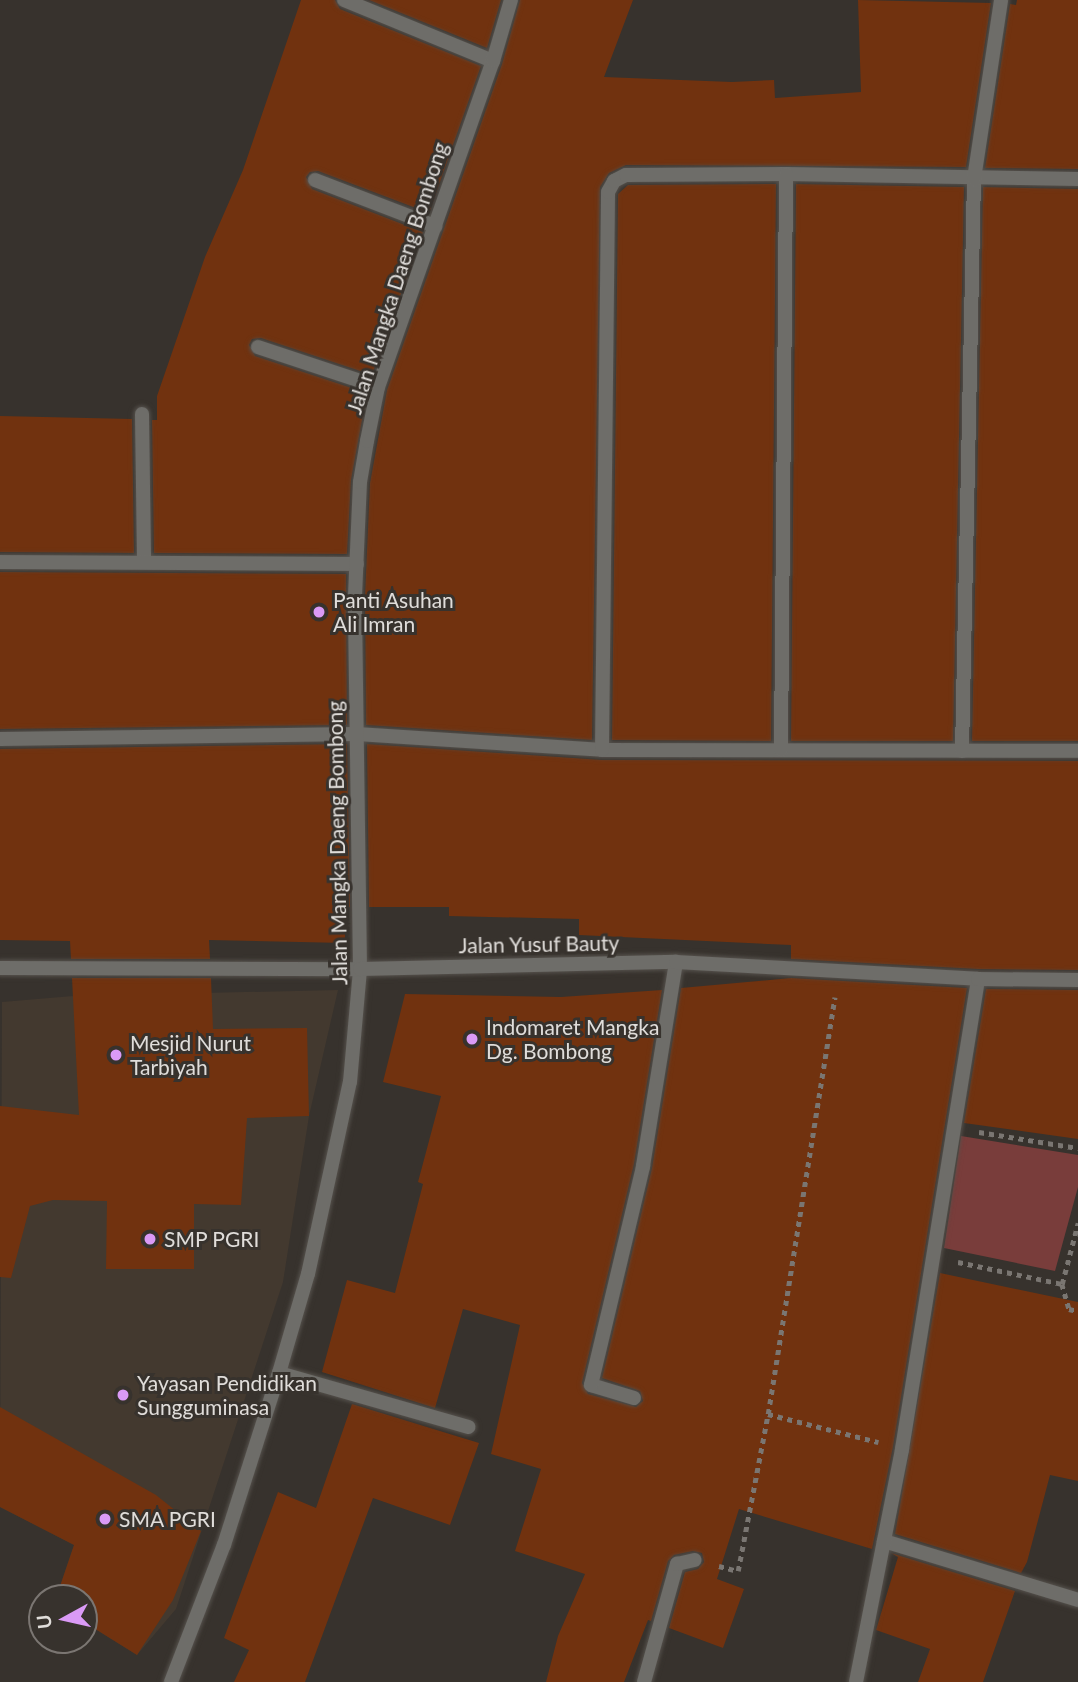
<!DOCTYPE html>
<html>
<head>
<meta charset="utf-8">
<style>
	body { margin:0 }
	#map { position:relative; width:1078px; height:1682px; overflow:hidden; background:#37322d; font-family:Lato,sans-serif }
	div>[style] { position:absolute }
	.built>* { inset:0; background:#43392f }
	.green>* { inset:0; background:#793d3b }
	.building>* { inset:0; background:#71320f }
	.path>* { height:4.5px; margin-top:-2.25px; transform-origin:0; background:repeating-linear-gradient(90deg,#7a7672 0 5px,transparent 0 10px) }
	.roads { filter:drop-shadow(0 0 2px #55514c) drop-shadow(0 0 2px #55514c) }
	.minor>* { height:14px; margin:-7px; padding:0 7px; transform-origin:7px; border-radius:7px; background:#6e6d69 }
	.tertiary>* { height:14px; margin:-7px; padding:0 7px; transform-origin:7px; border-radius:7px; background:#6e6d69 }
	.dots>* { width:19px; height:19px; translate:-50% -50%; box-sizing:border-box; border:4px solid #37322d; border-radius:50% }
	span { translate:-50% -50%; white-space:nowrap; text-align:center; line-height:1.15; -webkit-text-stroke:6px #37322d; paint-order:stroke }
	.street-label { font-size:21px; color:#e0ddda }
	.poi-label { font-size:21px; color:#e0ddda }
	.left { translate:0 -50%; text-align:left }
	.north { position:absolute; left:28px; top:1584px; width:70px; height:70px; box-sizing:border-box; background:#37322d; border:2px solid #7b7672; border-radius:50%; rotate:262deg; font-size:19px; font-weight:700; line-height:28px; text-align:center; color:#e0ddda }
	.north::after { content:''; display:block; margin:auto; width:24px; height:32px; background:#da9af6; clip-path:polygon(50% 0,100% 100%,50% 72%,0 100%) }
</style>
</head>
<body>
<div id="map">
	<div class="built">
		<div style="clip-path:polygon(338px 990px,309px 1116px,283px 1282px,176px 1609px,137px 1655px,84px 1622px,84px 1598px,56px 1598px,74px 1545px,0 1507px,2px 1002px,73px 996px)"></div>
	</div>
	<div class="green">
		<div style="clip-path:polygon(961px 1136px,1078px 1155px,1078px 1187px,1055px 1271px,944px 1248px)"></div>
	</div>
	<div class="building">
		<div style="clip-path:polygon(301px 0,335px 0,340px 9px,481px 66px,429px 213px,318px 171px,310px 172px,306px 177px,312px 189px,423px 232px,372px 375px,261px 338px,252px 339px,249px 345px,255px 356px,367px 393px,351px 480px,347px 554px,154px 553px,152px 420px,157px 420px,157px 396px,205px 257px,243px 170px)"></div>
		<div style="clip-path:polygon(369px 0,501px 0,487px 48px)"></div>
		<div style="clip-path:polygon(520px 0,633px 0,604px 77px,732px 82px,774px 80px,775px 98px,861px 92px,858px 0,991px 3px,966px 167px,626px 165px,609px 173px,600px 187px,592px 740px,366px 725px,365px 596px,370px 483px,387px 390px,502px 64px)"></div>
		<div style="clip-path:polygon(1017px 0,1078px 0,1078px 169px,985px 168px,1010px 4px,1016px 5px)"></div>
		<div style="clip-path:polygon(776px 184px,771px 741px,612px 740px,618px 194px,628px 185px)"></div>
		<div style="clip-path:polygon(796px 184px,964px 187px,953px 741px,791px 741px)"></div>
		<div style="clip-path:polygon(983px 187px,1078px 189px,1078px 741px,972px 741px)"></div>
		<div style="clip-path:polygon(0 416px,132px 419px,134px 553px,0 552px)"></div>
		<div style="clip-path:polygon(0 572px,346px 574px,347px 725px,0 729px)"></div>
		<div style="clip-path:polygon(347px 744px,350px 907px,345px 907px,345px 943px,209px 940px,210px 959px,71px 959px,70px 941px,0 940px,0 749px)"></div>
		<div style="clip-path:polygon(367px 744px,602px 760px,1078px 761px,1078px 970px,978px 969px,791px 959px,791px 945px,579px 935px,579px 919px,449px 916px,449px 907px,369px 907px)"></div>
		<div style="clip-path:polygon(72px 978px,211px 978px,213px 1029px,307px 1028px,309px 1116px,247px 1118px,241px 1205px,194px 1204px,194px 1269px,106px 1269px,107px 1201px,53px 1200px,30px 1206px,11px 1278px,0 1277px,0 1106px,79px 1115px)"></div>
		<div style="clip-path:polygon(791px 978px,967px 988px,893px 1447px,872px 1549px,739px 1509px,717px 1579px,744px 1589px,723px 1648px,669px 1628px,685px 1572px,698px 1569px,704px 1562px,702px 1553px,693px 1551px,674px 1555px,668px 1561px,651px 1621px,648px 1620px,624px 1682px,546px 1682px,558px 1636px,585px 1574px,515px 1551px,541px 1469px,491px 1454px,520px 1325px,463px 1309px,435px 1408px,322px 1372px,347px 1280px,395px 1293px,423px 1184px,418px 1182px,441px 1096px,383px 1082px,405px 994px,561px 997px,662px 990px,634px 1164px,582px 1383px,588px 1394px,636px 1407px,643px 1401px,640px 1391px,602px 1378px,652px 1168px,681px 988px)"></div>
		<div style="clip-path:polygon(986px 989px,1078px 990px,1078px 1139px,964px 1123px)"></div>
		<div style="clip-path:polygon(940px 1273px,1078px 1302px,1078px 1481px,1050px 1475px,1027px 1562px,1021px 1573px,895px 1534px)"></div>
		<div style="clip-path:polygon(352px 1404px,479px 1443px,450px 1525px,373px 1498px,305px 1682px,234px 1682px,249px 1650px,224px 1638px,278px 1492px,316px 1508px)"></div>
		<div style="clip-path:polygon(0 1407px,156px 1495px,201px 1531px,173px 1600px,137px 1655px,84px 1622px,84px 1598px,56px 1598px,74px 1545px,0 1507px)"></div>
		<div style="clip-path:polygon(891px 1553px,1015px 1591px,983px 1682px,918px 1682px,930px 1649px,876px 1630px,898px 1557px)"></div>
	</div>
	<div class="path">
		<div style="left:979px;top:1132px;width:100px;rotate:9.2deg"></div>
		<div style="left:958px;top:1262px;width:106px;rotate:11.9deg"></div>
		<div style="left:1062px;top:1284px;width:63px;rotate:-75.3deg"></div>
		<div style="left:1062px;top:1284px;width:26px;rotate:74deg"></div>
		<div style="left:1069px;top:1309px;width:9px;rotate:13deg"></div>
		<div style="left:768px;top:1414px;width:422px;rotate:-80.9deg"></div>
		<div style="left:719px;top:1566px;width:20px;rotate:15deg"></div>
		<div style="left:738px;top:1571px;width:160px;rotate:-79.2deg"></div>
		<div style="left:768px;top:1414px;width:114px;rotate:14.3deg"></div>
	</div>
	<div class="roads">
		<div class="minor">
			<div style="left:344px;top:0;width:161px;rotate:22.3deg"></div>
			<div style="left:315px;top:180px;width:129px;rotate:21deg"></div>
			<div style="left:258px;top:347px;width:126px;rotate:18.4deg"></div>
			<div style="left:142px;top:414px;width:148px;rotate:89.2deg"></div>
			<div style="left:0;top:562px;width:357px;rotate:0.3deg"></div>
			<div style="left:0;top:739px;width:357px;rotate:-0.8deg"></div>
			<div style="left:357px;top:734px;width:246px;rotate:3.7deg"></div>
			<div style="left:602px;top:750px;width:476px;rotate:0.1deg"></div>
			<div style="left:602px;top:750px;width:558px;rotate:-89.38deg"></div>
			<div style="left:608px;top:192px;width:13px;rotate:-61deg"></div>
			<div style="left:614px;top:181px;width:13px;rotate:-27deg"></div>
			<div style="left:626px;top:175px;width:160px;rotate:-0.4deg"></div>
			<div style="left:786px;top:174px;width:292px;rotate:1deg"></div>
			<div style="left:781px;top:750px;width:576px;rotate:-89.5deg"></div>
			<div style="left:962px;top:751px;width:572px;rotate:-88.8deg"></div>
			<div style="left:974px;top:179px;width:181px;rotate:-81.4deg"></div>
			<div style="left:279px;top:1373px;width:197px;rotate:15.9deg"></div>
			<div style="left:634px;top:1398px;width:45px;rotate:-163.2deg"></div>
			<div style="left:591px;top:1385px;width:225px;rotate:-76.6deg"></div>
			<div style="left:643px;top:1166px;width:207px;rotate:-80.8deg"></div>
			<div style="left:884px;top:1541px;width:203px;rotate:16.9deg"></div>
			<div style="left:171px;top:1682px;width:147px;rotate:-68.9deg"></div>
			<div style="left:224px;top:1545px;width:181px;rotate:-72.3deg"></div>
			<div style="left:279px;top:1373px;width:103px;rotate:-73.7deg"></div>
			<div style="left:308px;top:1274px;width:197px;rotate:-77.7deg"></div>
			<div style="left:350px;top:1082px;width:113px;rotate:-84.9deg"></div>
			<div style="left:360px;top:969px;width:373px;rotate:-90.8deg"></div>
			<div style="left:355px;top:596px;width:114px;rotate:-87.5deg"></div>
			<div style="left:360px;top:482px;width:42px;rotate:-80.3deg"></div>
			<div style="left:367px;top:441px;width:55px;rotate:-78.5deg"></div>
			<div style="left:378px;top:387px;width:346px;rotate:-70.6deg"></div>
			<div style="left:493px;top:61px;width:64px;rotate:-73.6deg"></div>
			<div style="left:644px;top:1682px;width:123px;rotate:-74.4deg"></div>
			<div style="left:677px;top:1564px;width:18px;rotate:-13deg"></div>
			<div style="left:856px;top:1682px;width:237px;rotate:-78.8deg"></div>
			<div style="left:902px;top:1449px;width:476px;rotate:-80.8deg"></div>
		</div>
		<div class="tertiary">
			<div style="left:0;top:968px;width:360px;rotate:0.2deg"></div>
			<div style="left:360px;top:969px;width:316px;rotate:-1.3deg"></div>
			<div style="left:676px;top:962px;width:302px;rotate:3.2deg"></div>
			<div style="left:978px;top:979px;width:100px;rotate:0.6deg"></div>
		</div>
	</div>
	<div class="dots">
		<div style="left:319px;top:612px;background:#da9af6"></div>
		<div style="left:472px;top:1039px;background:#da9af6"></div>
		<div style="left:116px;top:1055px;background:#da9af6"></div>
		<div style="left:150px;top:1239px;background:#da9af6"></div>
		<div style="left:123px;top:1395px;background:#da9af6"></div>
		<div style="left:105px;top:1519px;background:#da9af6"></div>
	</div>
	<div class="street-label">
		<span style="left:397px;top:278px;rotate:-72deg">Jalan Mangka Daeng Bombong</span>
		<span style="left:337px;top:843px;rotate:-91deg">Jalan Mangka Daeng Bombong</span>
		<span style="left:539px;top:944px;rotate:-1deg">Jalan Yusuf Bauty</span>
	</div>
	<div class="poi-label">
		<span class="left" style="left:333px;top:612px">Panti Asuhan<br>Ali Imran</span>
		<span class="left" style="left:486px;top:1039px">Indomaret Mangka<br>Dg. Bombong</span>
		<span class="left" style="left:130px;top:1055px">Mesjid Nurut<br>Tarbiyah</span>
		<span class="left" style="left:164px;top:1239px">SMP PGRI</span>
		<span class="left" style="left:137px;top:1395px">Yayasan Pendidikan<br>Sungguminasa</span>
		<span class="left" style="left:119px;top:1519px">SMA PGRI</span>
	</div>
	<div class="north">U</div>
</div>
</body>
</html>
